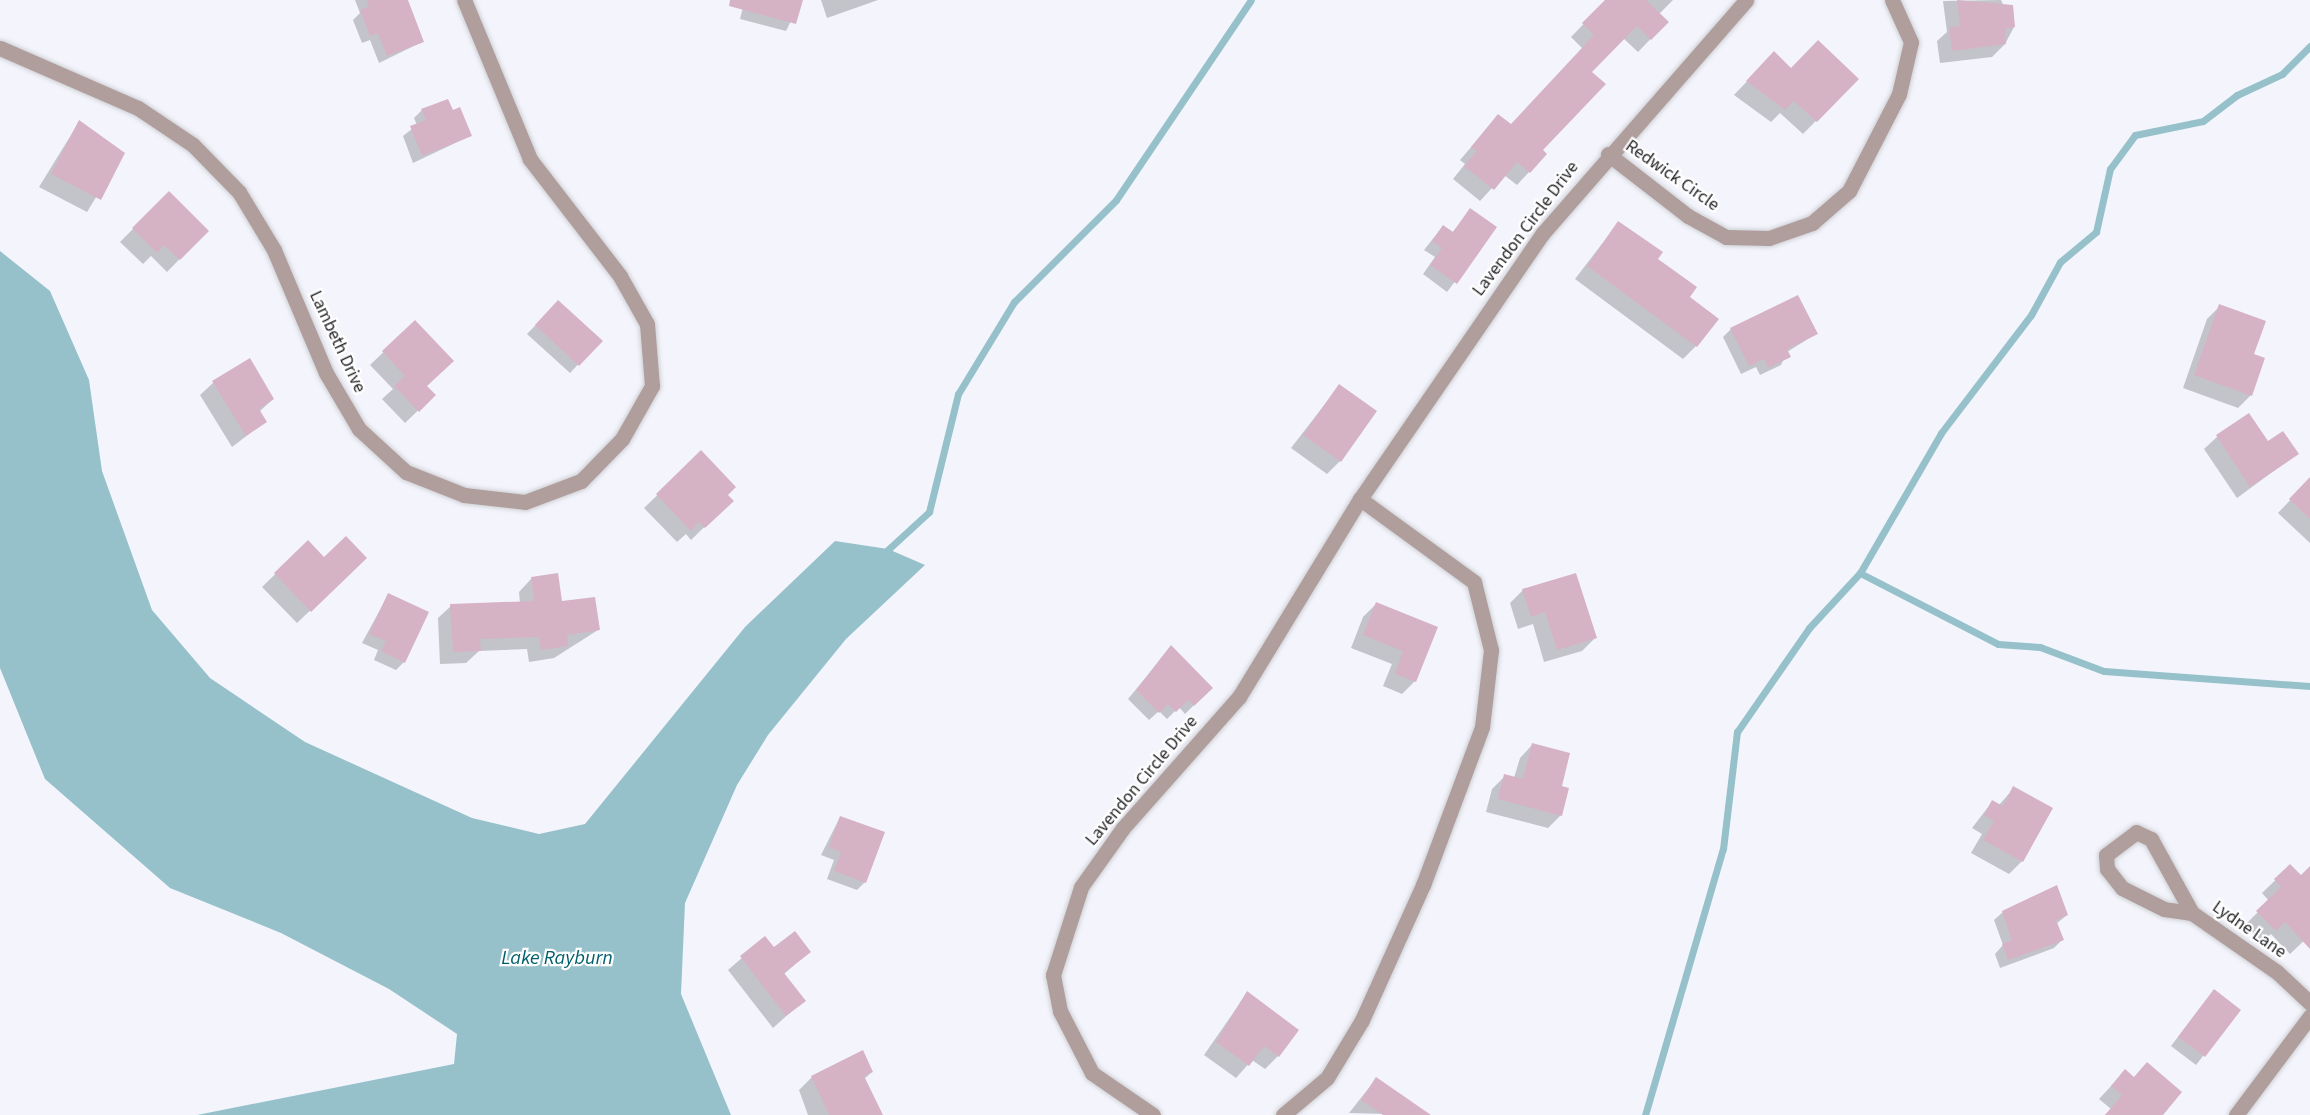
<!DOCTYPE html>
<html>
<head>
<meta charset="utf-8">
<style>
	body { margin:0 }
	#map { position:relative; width:2310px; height:1115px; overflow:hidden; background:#f4f5fc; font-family:"Source Sans 3",sans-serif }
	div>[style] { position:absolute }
	.water>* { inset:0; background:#96c1ca }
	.shadow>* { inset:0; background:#0003 }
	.stream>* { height:7px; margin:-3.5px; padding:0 3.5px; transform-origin:3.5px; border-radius:3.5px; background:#96c1ca }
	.building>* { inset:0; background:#d6b2c5 }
	.roads { filter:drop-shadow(0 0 2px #cfd0d6) drop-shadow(0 0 2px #cfd0d6) }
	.minor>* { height:15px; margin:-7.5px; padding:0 7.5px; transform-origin:7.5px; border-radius:7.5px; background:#af9e9b }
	span { translate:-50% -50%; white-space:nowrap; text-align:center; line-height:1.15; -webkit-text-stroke:4.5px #fff; paint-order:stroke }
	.street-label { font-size:18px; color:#27272a }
	.water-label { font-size:20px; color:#015f6d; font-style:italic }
</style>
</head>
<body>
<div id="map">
	<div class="water">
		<div style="clip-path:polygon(0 251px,50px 291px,89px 380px,102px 471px,152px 610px,210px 678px,305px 742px,472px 818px,539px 834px,585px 824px,745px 627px,835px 541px,888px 549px,925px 565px,846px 639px,768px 735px,737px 785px,685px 903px,681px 994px,731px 1115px,197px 1115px,454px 1064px,457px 1034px,389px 989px,281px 933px,170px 888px,45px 779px,0 668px)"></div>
	</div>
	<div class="shadow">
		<div style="clip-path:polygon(355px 0,406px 0,422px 42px,379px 63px,370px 40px,362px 43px,353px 20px,360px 13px)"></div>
		<div style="clip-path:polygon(745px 0,801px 0,786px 31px,740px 19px)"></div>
		<div style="clip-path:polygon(821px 0,878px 0,827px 18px)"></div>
		<div style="clip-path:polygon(1607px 0,1673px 0,1659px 14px,1667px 22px,1638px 52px,1623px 38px,1590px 72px,1529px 172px,1517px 185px,1504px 175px,1480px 201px,1453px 179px,1465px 164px,1460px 160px,1498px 116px,1510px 126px,1583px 49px,1571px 37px)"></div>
		<div style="clip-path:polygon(2001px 0,2014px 27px,2005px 44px,1992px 57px,1940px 63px,1937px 41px,1947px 32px,1943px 1px)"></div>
		<div style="clip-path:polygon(1774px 53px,1791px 70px,1857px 79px,1803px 134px,1780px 113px,1771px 122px,1734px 95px)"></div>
		<div style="clip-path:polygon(422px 110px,452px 112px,470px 136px,413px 163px,403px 136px,417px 125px,414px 118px)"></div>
		<div style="clip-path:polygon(79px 122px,123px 153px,87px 212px,39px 187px)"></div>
		<div style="clip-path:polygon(169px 193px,207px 231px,167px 272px,151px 256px,143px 264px,120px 242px)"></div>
		<div style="clip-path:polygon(1471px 210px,1495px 228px,1447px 292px,1423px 274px,1435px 257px,1424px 250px,1443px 226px,1452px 233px)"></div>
		<div style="clip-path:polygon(1618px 223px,1688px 298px,1696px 346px,1683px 359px,1575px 279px)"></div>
		<div style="clip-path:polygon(2220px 306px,2253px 355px,2251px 395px,2238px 408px,2183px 388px,2207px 319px)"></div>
		<div style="clip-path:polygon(550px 310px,600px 341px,570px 373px,527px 334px)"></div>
		<div style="clip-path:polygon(415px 322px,425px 387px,434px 395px,405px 423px,382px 399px,393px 389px,370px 365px)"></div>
		<div style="clip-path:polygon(1731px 329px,1816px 334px,1787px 352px,1781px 365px,1760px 375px,1756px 367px,1741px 374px,1723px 337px)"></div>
		<div style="clip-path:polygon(213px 383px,273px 399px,259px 412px,265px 422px,232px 447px,200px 395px)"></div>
		<div style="clip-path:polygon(1339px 386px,1340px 461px,1327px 474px,1291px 448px)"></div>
		<div style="clip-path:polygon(2217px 437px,2268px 444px,2297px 454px,2237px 498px,2204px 449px)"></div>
		<div style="clip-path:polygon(701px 453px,731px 501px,691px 540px,686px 534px,677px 542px,644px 508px)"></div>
		<div style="clip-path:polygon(2310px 479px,2310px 543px,2278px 513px)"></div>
		<div style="clip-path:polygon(308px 542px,324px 559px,365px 558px,297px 623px,262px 587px)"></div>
		<div style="clip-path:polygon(531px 579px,598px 630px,554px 658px,529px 662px,527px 649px,479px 651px,466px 663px,440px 664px,438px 618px,451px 606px,520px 603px,519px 592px)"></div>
		<div style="clip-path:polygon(1523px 590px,1595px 638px,1582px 651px,1544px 662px,1533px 624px,1518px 629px,1510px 603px)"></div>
		<div style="clip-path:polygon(388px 595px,404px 662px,396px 670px,374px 660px,378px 650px,362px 643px)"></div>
		<div style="clip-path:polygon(1376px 604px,1436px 628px,1415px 681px,1402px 694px,1383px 686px,1392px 664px,1351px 648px,1363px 617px)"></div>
		<div style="clip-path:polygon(1171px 647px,1211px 688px,1185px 714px,1179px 707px,1167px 719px,1159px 711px,1149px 720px,1128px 699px)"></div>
		<div style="clip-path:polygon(1532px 745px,1560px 787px,1561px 815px,1548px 828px,1486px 812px,1492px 789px,1505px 776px,1514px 778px,1520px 758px)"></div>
		<div style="clip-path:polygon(2014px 788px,2022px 861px,2009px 874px,1971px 853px,1982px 834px,1972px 828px,1992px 802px,1999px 805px)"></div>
		<div style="clip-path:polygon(840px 817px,865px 882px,857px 890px,827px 879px,834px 860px,821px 855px)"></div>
		<div style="clip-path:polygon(2290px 866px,2301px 877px,2310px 868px,2310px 935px,2290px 954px,2271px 934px,2262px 942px,2245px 925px,2269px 901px,2262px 893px)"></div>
		<div style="clip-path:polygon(2003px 912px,2067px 915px,2056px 924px,2062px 940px,2054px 948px,2000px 968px,1995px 954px,2003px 945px,1994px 920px)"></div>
		<div style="clip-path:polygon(765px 938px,773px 949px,809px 952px,784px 974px,804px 1000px,773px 1028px,728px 970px)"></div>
		<div style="clip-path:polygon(1247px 993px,1278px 1056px,1265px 1069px,1252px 1060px,1236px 1078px,1204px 1055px)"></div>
		<div style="clip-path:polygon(2206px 1000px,2239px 1010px,2196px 1065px,2171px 1046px)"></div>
		<div style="clip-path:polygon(2125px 1071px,2157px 1115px,2105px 1115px,2111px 1109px,2099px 1099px)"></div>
		<div style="clip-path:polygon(872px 1072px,864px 1079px,882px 1115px,808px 1115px,799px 1090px,812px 1077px)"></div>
		<div style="clip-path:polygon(1376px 1079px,1425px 1115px,1349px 1113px)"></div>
	</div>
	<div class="stream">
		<div style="left:882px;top:555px;width:64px;rotate:-42.5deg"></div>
		<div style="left:929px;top:512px;width:122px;rotate:-76.2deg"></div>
		<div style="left:958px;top:394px;width:108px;rotate:-58.7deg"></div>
		<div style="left:1014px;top:302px;width:144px;rotate:-45deg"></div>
		<div style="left:1116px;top:200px;width:241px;rotate:-56deg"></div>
		<div style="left:1860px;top:573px;width:155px;rotate:27.2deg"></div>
		<div style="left:1998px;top:644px;width:42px;rotate:4.1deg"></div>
		<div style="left:2040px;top:647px;width:68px;rotate:20.6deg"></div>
		<div style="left:2104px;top:671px;width:207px;rotate:4.2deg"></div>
		<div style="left:1645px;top:1115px;width:277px;rotate:-73.7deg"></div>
		<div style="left:1723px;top:849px;width:118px;rotate:-83.2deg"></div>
		<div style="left:1737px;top:732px;width:126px;rotate:-55.3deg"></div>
		<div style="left:1809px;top:628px;width:75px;rotate:-47.2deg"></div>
		<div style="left:1860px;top:573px;width:162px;rotate:-59.9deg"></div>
		<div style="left:1941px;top:433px;width:148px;rotate:-52.7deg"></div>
		<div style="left:2031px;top:315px;width:60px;rotate:-61.3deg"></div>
		<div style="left:2060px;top:262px;width:47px;rotate:-39.8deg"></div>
		<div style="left:2096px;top:232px;width:65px;rotate:-77.5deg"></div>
		<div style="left:2110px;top:169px;width:42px;rotate:-53.7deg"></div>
		<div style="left:2135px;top:135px;width:69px;rotate:-11.6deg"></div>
		<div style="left:2203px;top:121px;width:43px;rotate:-37.4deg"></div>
		<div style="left:2237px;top:95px;width:50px;rotate:-25deg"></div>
		<div style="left:2282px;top:74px;width:40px;rotate:-45deg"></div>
	</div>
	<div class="building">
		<div style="clip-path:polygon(367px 0,408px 0,424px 42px,387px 56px,378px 33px,370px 36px,360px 10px,369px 7px)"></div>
		<div style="clip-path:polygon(730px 0,803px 0,796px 24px,729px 6px)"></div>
		<div style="clip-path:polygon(1605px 0,1646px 0,1669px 22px,1651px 40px,1637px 26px,1592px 72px,1606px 84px,1543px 150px,1547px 154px,1530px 173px,1517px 162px,1494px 190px,1464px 166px,1477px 151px,1471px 147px,1498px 114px,1511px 124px,1594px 35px,1582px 23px)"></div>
		<div style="clip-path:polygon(1957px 0,2013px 5px,2015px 27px,2005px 29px,2006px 44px,1952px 51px,1949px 27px,1960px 26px)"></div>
		<div style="clip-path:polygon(1818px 40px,1859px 79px,1817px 122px,1794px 101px,1785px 110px,1746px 81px,1774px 51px,1791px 68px)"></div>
		<div style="clip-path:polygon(448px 99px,453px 110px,460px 107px,472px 136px,422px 156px,410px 126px,426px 120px,421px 109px)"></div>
		<div style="clip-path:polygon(79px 120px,125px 153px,101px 200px,51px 174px)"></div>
		<div style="clip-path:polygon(169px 191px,209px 231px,180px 260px,164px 245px,157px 253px,132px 228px)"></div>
		<div style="clip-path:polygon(1470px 208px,1497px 227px,1457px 284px,1430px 265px,1442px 248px,1432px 241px,1443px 225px,1453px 232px)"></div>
		<div style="clip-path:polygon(1618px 221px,1663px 252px,1658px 259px,1697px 287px,1690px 297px,1719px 319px,1697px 347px,1587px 266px)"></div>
		<div style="clip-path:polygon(1798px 295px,1818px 334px,1787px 349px,1791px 357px,1768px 368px,1764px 359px,1749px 366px,1730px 328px)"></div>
		<div style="clip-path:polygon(558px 300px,603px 341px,579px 366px,535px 325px)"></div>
		<div style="clip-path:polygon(2219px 304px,2266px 321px,2254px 354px,2265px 358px,2252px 396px,2194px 375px)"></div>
		<div style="clip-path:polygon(415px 320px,454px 361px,427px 386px,436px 395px,419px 412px,394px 386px,405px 376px,382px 351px)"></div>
		<div style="clip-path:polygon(250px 358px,274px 399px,259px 409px,267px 422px,246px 436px,212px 381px)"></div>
		<div style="clip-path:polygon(1339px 384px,1377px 411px,1341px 462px,1303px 435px)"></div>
		<div style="clip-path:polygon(2249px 413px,2268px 441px,2283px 431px,2299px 454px,2250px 487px,2216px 435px)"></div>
		<div style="clip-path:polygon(701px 450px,736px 487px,728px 495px,734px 501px,705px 528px,699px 522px,691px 531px,656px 494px)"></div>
		<div style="clip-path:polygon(2310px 477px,2310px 519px,2289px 499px)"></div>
		<div style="clip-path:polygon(346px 536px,367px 558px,311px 612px,274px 573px,308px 540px,324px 557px)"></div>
		<div style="clip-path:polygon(558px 573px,562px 601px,595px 597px,600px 630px,567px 635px,568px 646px,541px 650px,539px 637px,480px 639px,481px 651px,453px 652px,450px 604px,534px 601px,531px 577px)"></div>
		<div style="clip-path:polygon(1576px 573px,1597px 638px,1557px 650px,1545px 612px,1531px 617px,1522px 589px)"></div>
		<div style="clip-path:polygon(388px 593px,429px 612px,405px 663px,381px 651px,386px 641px,369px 634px)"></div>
		<div style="clip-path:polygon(1376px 602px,1438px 627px,1416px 682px,1395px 674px,1403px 651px,1363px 635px)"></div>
		<div style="clip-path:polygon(1171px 645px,1213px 688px,1194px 706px,1188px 700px,1176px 712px,1168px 704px,1159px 713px,1136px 690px)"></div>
		<div style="clip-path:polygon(1532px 743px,1570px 753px,1562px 786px,1569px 788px,1562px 816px,1498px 799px,1504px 774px,1523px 779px)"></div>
		<div style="clip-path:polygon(2013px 786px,2053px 808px,2023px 862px,1983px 840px,1994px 821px,1984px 815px,1992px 800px,2003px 806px)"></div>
		<div style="clip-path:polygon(840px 816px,885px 832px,866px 883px,834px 871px,841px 852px,829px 847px)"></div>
		<div style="clip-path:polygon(2290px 864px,2301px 875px,2310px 866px,2310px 949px,2285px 922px,2276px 931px,2256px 911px,2281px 887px,2274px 879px)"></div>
		<div style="clip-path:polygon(2057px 885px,2068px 915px,2056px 920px,2064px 940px,2008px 960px,2002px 944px,2012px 940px,2002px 911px)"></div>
		<div style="clip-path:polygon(795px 931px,811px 952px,784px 973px,806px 1001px,786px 1016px,740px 956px,765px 936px,774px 947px)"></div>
		<div style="clip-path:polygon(2214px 989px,2241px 1010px,2205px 1057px,2178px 1037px)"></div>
		<div style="clip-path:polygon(1247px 991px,1299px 1030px,1279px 1057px,1264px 1046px,1249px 1066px,1216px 1042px)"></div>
		<div style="clip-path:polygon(863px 1050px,873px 1072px,864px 1076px,883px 1115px,829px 1115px,811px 1076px)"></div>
		<div style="clip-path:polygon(2147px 1062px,2182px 1092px,2163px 1115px,2105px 1115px,2122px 1095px,2111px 1086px,2125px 1069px,2134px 1077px)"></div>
		<div style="clip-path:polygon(1376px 1077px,1431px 1115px,1383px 1115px,1361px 1100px)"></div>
	</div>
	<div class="roads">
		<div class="minor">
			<div style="left:0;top:48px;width:150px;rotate:23.5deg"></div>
			<div style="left:138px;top:108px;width:66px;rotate:33.9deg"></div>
			<div style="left:193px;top:145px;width:66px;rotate:45.6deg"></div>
			<div style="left:239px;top:192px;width:68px;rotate:58.9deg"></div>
			<div style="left:274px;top:250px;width:134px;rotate:67.1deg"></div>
			<div style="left:326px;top:373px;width:65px;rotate:59.5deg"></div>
			<div style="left:359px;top:429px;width:64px;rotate:42.5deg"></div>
			<div style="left:406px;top:472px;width:62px;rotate:21.6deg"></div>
			<div style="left:464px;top:495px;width:61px;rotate:6.5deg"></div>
			<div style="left:525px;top:502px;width:60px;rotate:-20.6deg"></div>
			<div style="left:581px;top:481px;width:59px;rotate:-45.7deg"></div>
			<div style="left:622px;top:439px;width:61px;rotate:-60.5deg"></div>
			<div style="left:652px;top:386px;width:62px;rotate:-94.6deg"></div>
			<div style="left:647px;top:324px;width:55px;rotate:-119.4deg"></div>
			<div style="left:620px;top:276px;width:148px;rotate:-127.6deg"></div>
			<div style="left:530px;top:159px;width:172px;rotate:-112.5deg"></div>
			<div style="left:1608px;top:154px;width:101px;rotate:37.8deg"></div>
			<div style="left:1688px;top:216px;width:43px;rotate:28.9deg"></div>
			<div style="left:1726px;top:237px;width:43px;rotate:1.3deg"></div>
			<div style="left:1769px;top:238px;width:46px;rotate:-19.2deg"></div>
			<div style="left:1812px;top:223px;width:49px;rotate:-40.9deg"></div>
			<div style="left:1849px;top:191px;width:109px;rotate:-62.7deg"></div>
			<div style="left:1899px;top:94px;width:53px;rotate:-77deg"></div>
			<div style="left:1911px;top:42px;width:46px;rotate:-114.3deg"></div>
			<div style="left:2192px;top:913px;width:28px;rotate:-172deg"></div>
			<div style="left:2164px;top:909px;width:47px;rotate:-153.4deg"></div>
			<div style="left:2122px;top:888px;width:24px;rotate:-128deg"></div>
			<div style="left:2107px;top:869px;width:14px;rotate:-94deg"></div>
			<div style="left:2106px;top:855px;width:38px;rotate:-37deg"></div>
			<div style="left:2136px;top:832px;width:17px;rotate:25deg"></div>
			<div style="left:2151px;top:839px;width:85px;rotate:61deg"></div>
			<div style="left:2192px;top:913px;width:103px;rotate:34.8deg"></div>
			<div style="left:2277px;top:972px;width:45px;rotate:43.2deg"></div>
			<div style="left:1153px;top:1115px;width:74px;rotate:-145.5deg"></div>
			<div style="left:1092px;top:1073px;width:70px;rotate:-117.3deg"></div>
			<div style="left:1060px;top:1011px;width:37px;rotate:-101deg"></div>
			<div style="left:1053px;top:975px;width:92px;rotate:-72.3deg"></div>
			<div style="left:1081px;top:887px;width:72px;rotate:-54.6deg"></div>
			<div style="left:1123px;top:828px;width:175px;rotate:-48.5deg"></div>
			<div style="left:1239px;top:697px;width:232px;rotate:-58.6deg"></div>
			<div style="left:1360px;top:499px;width:323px;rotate:-55.5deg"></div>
			<div style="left:1543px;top:233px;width:309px;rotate:-48.9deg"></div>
			<div style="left:1283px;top:1115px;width:57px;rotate:-40.1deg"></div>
			<div style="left:1327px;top:1078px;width:68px;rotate:-58.9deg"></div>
			<div style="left:1362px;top:1020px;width:148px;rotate:-65.7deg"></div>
			<div style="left:1423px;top:885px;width:169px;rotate:-69.5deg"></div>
			<div style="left:1482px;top:727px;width:78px;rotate:-83.3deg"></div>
			<div style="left:1491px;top:650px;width:70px;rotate:-104deg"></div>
			<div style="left:1474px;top:582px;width:141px;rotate:-143.9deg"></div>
			<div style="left:2236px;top:1115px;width:124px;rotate:-53.2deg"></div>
		</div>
	</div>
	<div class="street-label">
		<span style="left:1672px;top:176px;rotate:35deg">Redwick Circle</span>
		<span style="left:1526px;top:229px;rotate:-53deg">Lavendon Circle Drive</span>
		<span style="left:337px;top:342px;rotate:65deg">Lambeth Drive</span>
		<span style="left:1142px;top:781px;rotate:-50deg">Lavendon Circle Drive</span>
		<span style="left:2249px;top:930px;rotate:35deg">Lydne Lane</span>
	</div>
	<div class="water-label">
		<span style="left:557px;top:958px">Lake Rayburn</span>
	</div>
</div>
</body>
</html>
